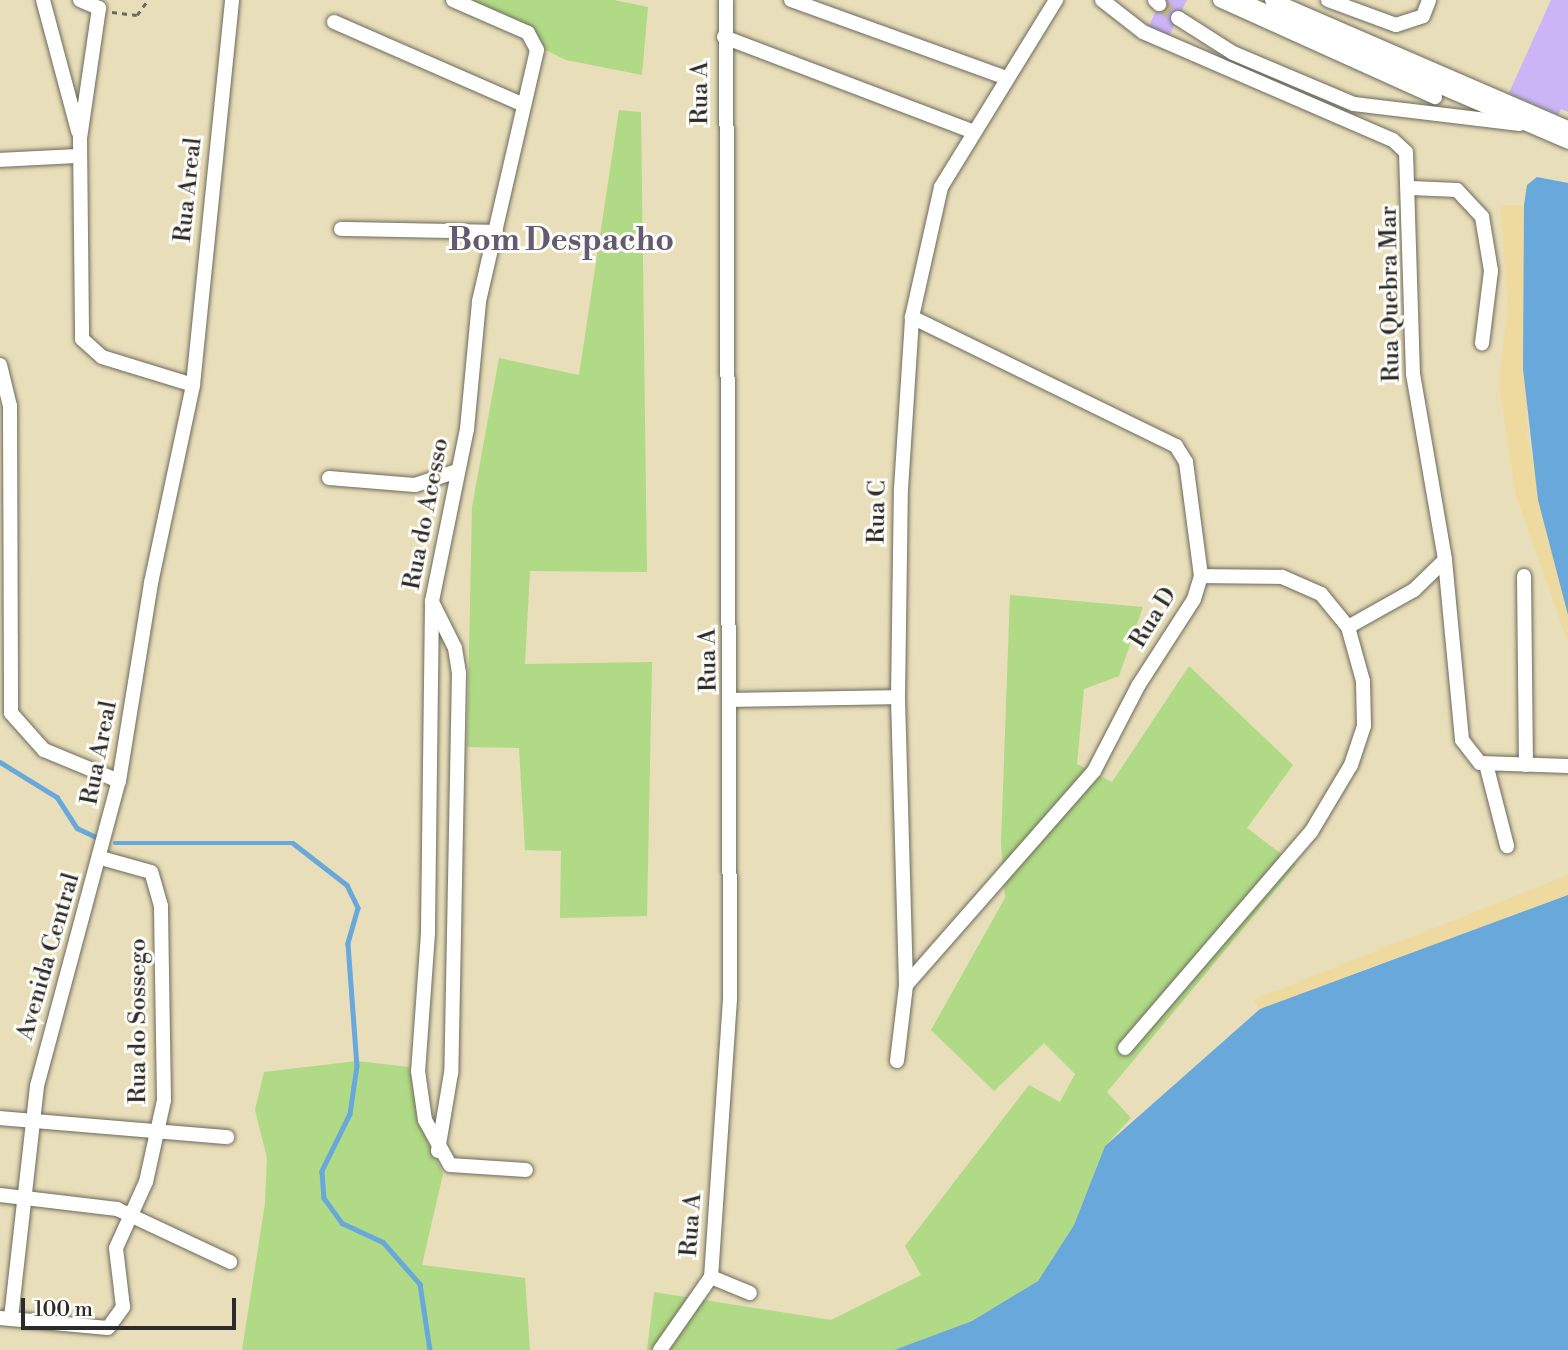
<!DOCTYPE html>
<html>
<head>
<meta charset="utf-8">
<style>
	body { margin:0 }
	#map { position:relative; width:1568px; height:1350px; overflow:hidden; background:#e8deb9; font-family:"Libre Bodoni",serif }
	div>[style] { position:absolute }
	.green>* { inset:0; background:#b0da85 }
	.sand>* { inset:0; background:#eeda9e }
	.water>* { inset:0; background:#68a8db }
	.stream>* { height:4.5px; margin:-2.25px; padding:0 2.25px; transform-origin:2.25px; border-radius:2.25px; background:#68a8db }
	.building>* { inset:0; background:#cbb5f7 }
	.minor-tunnel>* { height:14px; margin-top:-7px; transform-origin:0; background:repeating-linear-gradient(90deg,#c2ba9d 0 14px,transparent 0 21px) }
	.path>* { height:2.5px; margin-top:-1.25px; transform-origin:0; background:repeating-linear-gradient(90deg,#6d6a5d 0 5px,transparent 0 10px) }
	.roads { filter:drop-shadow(0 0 2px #6d6a5d) drop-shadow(0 0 2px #6d6a5d) }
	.minor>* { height:14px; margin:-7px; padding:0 7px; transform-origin:7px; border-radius:7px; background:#fff }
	span { translate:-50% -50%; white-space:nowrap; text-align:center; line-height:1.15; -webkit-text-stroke:6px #fdfcf7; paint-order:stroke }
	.street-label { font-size:24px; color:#2b2b2b }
	.district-label { font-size:32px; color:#635b72; font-weight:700 }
	.scale { position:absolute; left:21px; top:1298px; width:215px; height:32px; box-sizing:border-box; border:4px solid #2b2b2b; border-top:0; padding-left:9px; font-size:21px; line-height:24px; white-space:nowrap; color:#2b2b2b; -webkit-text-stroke:5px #fdfcf7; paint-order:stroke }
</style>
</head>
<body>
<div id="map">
	<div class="green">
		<div style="clip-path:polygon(445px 0,614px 0,648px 7px,642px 75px,566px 60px)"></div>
		<div style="clip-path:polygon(619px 110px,641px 112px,647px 572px,530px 571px,525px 664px,652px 662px,647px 916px,560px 918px,561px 851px,525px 850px,519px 748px,467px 747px,472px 507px,499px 358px,579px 375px)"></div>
		<div style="clip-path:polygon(1010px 595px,1143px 607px,1119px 676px,1084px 689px,1077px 764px,1112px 782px,1189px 666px,1293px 765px,1247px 828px,1296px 865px,1107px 1092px,1131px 1118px,1105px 1146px,1074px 1225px,1038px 1281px,972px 1321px,894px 1350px,647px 1350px,654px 1292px,831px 1320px,921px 1275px,905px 1246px,1029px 1085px,1060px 1102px,1075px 1074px,1044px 1043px,994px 1091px,931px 1030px,1005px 898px,1001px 843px)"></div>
		<div style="clip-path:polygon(357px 1061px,409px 1067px,420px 1125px,443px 1174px,422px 1265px,525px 1278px,530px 1350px,242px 1350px,265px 1204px,267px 1158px,255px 1110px,264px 1072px)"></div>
	</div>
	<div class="sand">
		<div style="clip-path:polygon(1500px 205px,1524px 205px,1527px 435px,1568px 615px,1568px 643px,1516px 495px,1499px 386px,1508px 306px)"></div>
		<div style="clip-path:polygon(1568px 875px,1568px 895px,1260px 1009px,1253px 1000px)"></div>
	</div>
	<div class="water">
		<div style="clip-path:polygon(1537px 177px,1568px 183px,1568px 615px,1538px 500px,1523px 369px,1524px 205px,1527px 185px)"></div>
		<div style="clip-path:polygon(1568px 895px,1568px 1350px,894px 1350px,972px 1321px,1038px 1281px,1074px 1225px,1105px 1146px,1260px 1009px)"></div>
	</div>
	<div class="stream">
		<div style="left:0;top:762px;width:67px;rotate:31.6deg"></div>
		<div style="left:57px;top:797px;width:37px;rotate:57deg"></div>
		<div style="left:77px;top:828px;width:23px;rotate:25deg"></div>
		<div style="left:115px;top:843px;width:178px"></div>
		<div style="left:293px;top:843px;width:68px;rotate:37.9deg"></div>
		<div style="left:347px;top:885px;width:25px;rotate:64deg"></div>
		<div style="left:358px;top:908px;width:37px;rotate:106deg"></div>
		<div style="left:348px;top:944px;width:122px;rotate:85.8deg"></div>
		<div style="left:357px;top:1066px;width:49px;rotate:98.3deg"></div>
		<div style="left:350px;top:1114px;width:64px;rotate:116.2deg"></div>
		<div style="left:322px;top:1171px;width:27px;rotate:86deg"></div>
		<div style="left:324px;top:1198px;width:31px;rotate:54deg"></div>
		<div style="left:342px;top:1223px;width:45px;rotate:24.9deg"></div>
		<div style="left:383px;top:1242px;width:56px;rotate:48.6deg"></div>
		<div style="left:420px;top:1284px;width:67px;rotate:81.4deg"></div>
	</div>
	<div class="building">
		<div style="clip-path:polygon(1161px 0,1187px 0,1168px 38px,1148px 28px)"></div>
		<div style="clip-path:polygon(1551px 0,1568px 0,1568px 112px,1561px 109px,1558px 115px,1509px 93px)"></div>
	</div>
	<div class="minor-tunnel">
		<div style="left:1159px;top:4px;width:24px;rotate:36deg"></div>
	</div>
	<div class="path">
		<div style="left:112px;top:12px;width:25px;rotate:7deg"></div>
		<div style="left:137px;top:15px;width:19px;rotate:-54deg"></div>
	</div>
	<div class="roads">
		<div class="minor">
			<div style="left:43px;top:0;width:136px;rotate:75deg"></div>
			<div style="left:80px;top:0;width:21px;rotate:23deg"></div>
			<div style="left:99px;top:8px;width:132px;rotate:98.3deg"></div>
			<div style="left:80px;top:139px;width:200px;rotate:89.4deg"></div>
			<div style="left:82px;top:339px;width:27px;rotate:42deg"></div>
			<div style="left:102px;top:357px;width:95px;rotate:17.1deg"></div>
			<div style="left:453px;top:0;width:82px;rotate:23.7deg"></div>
			<div style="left:528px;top:33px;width:19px;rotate:62deg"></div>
			<div style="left:537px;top:50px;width:259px;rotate:103deg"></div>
			<div style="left:479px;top:302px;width:128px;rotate:95.4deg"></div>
			<div style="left:467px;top:429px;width:176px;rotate:101.5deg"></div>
			<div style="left:432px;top:601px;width:332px;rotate:90.7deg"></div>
			<div style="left:428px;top:933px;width:138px;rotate:94.1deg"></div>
			<div style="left:418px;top:1071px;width:49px;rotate:81.9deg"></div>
			<div style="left:425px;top:1120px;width:51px;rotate:60.9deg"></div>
			<div style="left:450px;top:1165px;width:76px;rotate:3.8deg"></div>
			<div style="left:726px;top:0;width:999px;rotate:89.77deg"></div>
			<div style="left:730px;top:999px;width:279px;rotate:93.9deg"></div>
			<div style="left:711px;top:1277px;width:42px;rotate:22.3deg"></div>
			<div style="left:791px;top:0;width:230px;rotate:19.9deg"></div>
			<div style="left:1102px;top:0;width:52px;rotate:38deg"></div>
			<div style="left:1143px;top:32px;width:272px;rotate:23.4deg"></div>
			<div style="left:1393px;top:140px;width:18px;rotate:43deg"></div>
			<div style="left:1406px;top:152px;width:222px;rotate:88.2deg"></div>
			<div style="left:1413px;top:374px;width:189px;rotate:80.2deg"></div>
			<div style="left:1445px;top:560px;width:181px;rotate:84.6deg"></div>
			<div style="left:1462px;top:740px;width:29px;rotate:52deg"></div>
			<div style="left:1480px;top:763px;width:88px;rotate:2deg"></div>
			<div style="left:1155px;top:0;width:6px;rotate:45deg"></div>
			<div style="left:1220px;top:0;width:236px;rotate:24.3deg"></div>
			<div style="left:1239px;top:0;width:358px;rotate:23.3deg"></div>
			<div style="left:1272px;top:0;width:322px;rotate:23.4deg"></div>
			<div style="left:1328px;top:0;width:72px;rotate:20.2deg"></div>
			<div style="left:1396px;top:25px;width:28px;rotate:-18deg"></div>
			<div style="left:1423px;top:16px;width:17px;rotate:-69deg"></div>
			<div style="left:1178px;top:18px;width:65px;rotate:32.5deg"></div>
			<div style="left:1233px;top:53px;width:131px;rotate:22.9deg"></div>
			<div style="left:1354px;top:104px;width:167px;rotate:6.9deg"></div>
			<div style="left:334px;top:22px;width:205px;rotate:23.6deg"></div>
			<div style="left:724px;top:37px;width:265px;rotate:20.8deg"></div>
			<div style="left:0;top:160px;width:80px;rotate:-2.9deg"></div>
			<div style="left:1411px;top:188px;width:46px;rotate:2.5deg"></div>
			<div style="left:1457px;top:190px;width:37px;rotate:47deg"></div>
			<div style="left:1482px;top:217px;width:55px;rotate:80.5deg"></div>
			<div style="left:1491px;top:271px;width:73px;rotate:97.1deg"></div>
			<div style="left:341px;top:229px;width:155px;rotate:1.1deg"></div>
			<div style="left:0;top:365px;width:42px;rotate:76.3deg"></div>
			<div style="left:10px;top:406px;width:307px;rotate:89.8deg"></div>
			<div style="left:11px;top:713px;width:50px;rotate:48.3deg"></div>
			<div style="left:44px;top:750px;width:81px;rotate:22.5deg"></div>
			<div style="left:329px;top:478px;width:86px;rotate:4.7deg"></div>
			<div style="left:415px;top:485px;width:44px;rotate:-18.4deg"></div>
			<div style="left:1524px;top:576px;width:189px;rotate:89.4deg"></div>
			<div style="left:432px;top:602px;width:51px;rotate:63.4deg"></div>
			<div style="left:455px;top:648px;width:25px;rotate:81deg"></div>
			<div style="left:459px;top:673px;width:400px;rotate:91.1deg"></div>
			<div style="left:451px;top:1073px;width:79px;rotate:99.5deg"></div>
			<div style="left:1348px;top:627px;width:76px;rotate:-29.3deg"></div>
			<div style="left:1414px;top:590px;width:43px;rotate:-44.1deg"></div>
			<div style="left:733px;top:700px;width:165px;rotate:-1deg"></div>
			<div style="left:1486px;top:764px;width:85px;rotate:75.6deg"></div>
			<div style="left:906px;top:985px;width:285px;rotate:-48.7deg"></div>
			<div style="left:1094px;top:771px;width:96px;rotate:-62.6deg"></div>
			<div style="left:1138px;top:686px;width:103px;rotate:-57.2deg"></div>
			<div style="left:1194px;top:599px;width:24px;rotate:-73deg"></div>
			<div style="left:1201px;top:576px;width:115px;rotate:-97.5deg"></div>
			<div style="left:1186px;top:462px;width:19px;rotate:-122deg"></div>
			<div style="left:1176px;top:446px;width:294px;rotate:-154deg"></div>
			<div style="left:1125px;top:1048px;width:285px;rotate:-49.3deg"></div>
			<div style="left:1311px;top:832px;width:78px;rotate:-59.2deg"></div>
			<div style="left:1351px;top:765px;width:41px;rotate:-71.6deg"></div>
			<div style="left:1364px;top:726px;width:45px;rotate:-91.3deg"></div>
			<div style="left:1363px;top:681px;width:56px;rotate:-105.5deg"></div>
			<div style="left:1348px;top:627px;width:43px;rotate:-129.3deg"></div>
			<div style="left:1321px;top:594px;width:43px;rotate:-156.4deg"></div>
			<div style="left:1282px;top:577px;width:81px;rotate:-179.3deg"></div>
			<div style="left:897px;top:1061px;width:77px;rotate:-83.2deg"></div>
			<div style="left:906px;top:985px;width:288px;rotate:-91.6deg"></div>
			<div style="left:898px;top:697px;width:208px;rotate:-89.2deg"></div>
			<div style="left:901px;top:489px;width:172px;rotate:-86.3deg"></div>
			<div style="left:912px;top:317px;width:133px;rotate:-77.4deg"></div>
			<div style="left:941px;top:187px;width:220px;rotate:-58.4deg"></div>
			<div style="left:0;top:1118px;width:228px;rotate:4.8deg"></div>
			<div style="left:0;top:1195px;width:118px;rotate:6.8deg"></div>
			<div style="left:117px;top:1209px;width:125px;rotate:25.1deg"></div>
			<div style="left:0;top:1318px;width:108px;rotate:5.3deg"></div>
			<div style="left:108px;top:1328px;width:26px;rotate:-54deg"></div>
			<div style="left:123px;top:1307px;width:59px;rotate:-96.8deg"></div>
			<div style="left:116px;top:1248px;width:72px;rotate:-65.6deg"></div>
			<div style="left:146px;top:1182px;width:84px;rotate:-77.6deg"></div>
			<div style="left:164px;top:1100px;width:194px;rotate:-90.9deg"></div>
			<div style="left:161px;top:906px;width:35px;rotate:-106deg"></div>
			<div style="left:151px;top:872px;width:52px;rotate:-164.4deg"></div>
			<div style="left:11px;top:1318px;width:233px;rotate:-83.6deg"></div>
			<div style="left:37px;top:1086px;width:316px;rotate:-75deg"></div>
			<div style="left:119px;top:781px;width:201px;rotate:-80.8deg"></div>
			<div style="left:151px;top:583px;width:202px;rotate:-78deg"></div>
			<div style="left:193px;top:385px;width:387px;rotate:-84.2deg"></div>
			<div style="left:660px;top:1350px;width:89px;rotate:-55.1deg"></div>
		</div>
	</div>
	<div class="street-label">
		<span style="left:701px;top:93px;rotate:-90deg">Rua A</span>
		<span style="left:189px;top:190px;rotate:-84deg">Rua Areal</span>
		<span style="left:1391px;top:294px;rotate:-91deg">Rua Quebra Mar</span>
		<span style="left:878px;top:512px;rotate:-89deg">Rua C</span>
		<span style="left:427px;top:514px;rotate:-79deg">Rua do Acesso</span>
		<span style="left:1154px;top:618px;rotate:-58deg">Rua D</span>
		<span style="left:709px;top:660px;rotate:-91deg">Rua A</span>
		<span style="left:100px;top:753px;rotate:-79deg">Rua Areal</span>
		<span style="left:49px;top:957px;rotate:-74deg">Avenida Central</span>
		<span style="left:139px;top:1021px;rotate:-90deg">Rua do Sossego</span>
		<span style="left:692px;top:1225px;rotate:-86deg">Rua A</span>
	</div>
	<div class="district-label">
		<span style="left:561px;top:240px">Bom Despacho</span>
	</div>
	<div class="scale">100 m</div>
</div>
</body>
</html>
